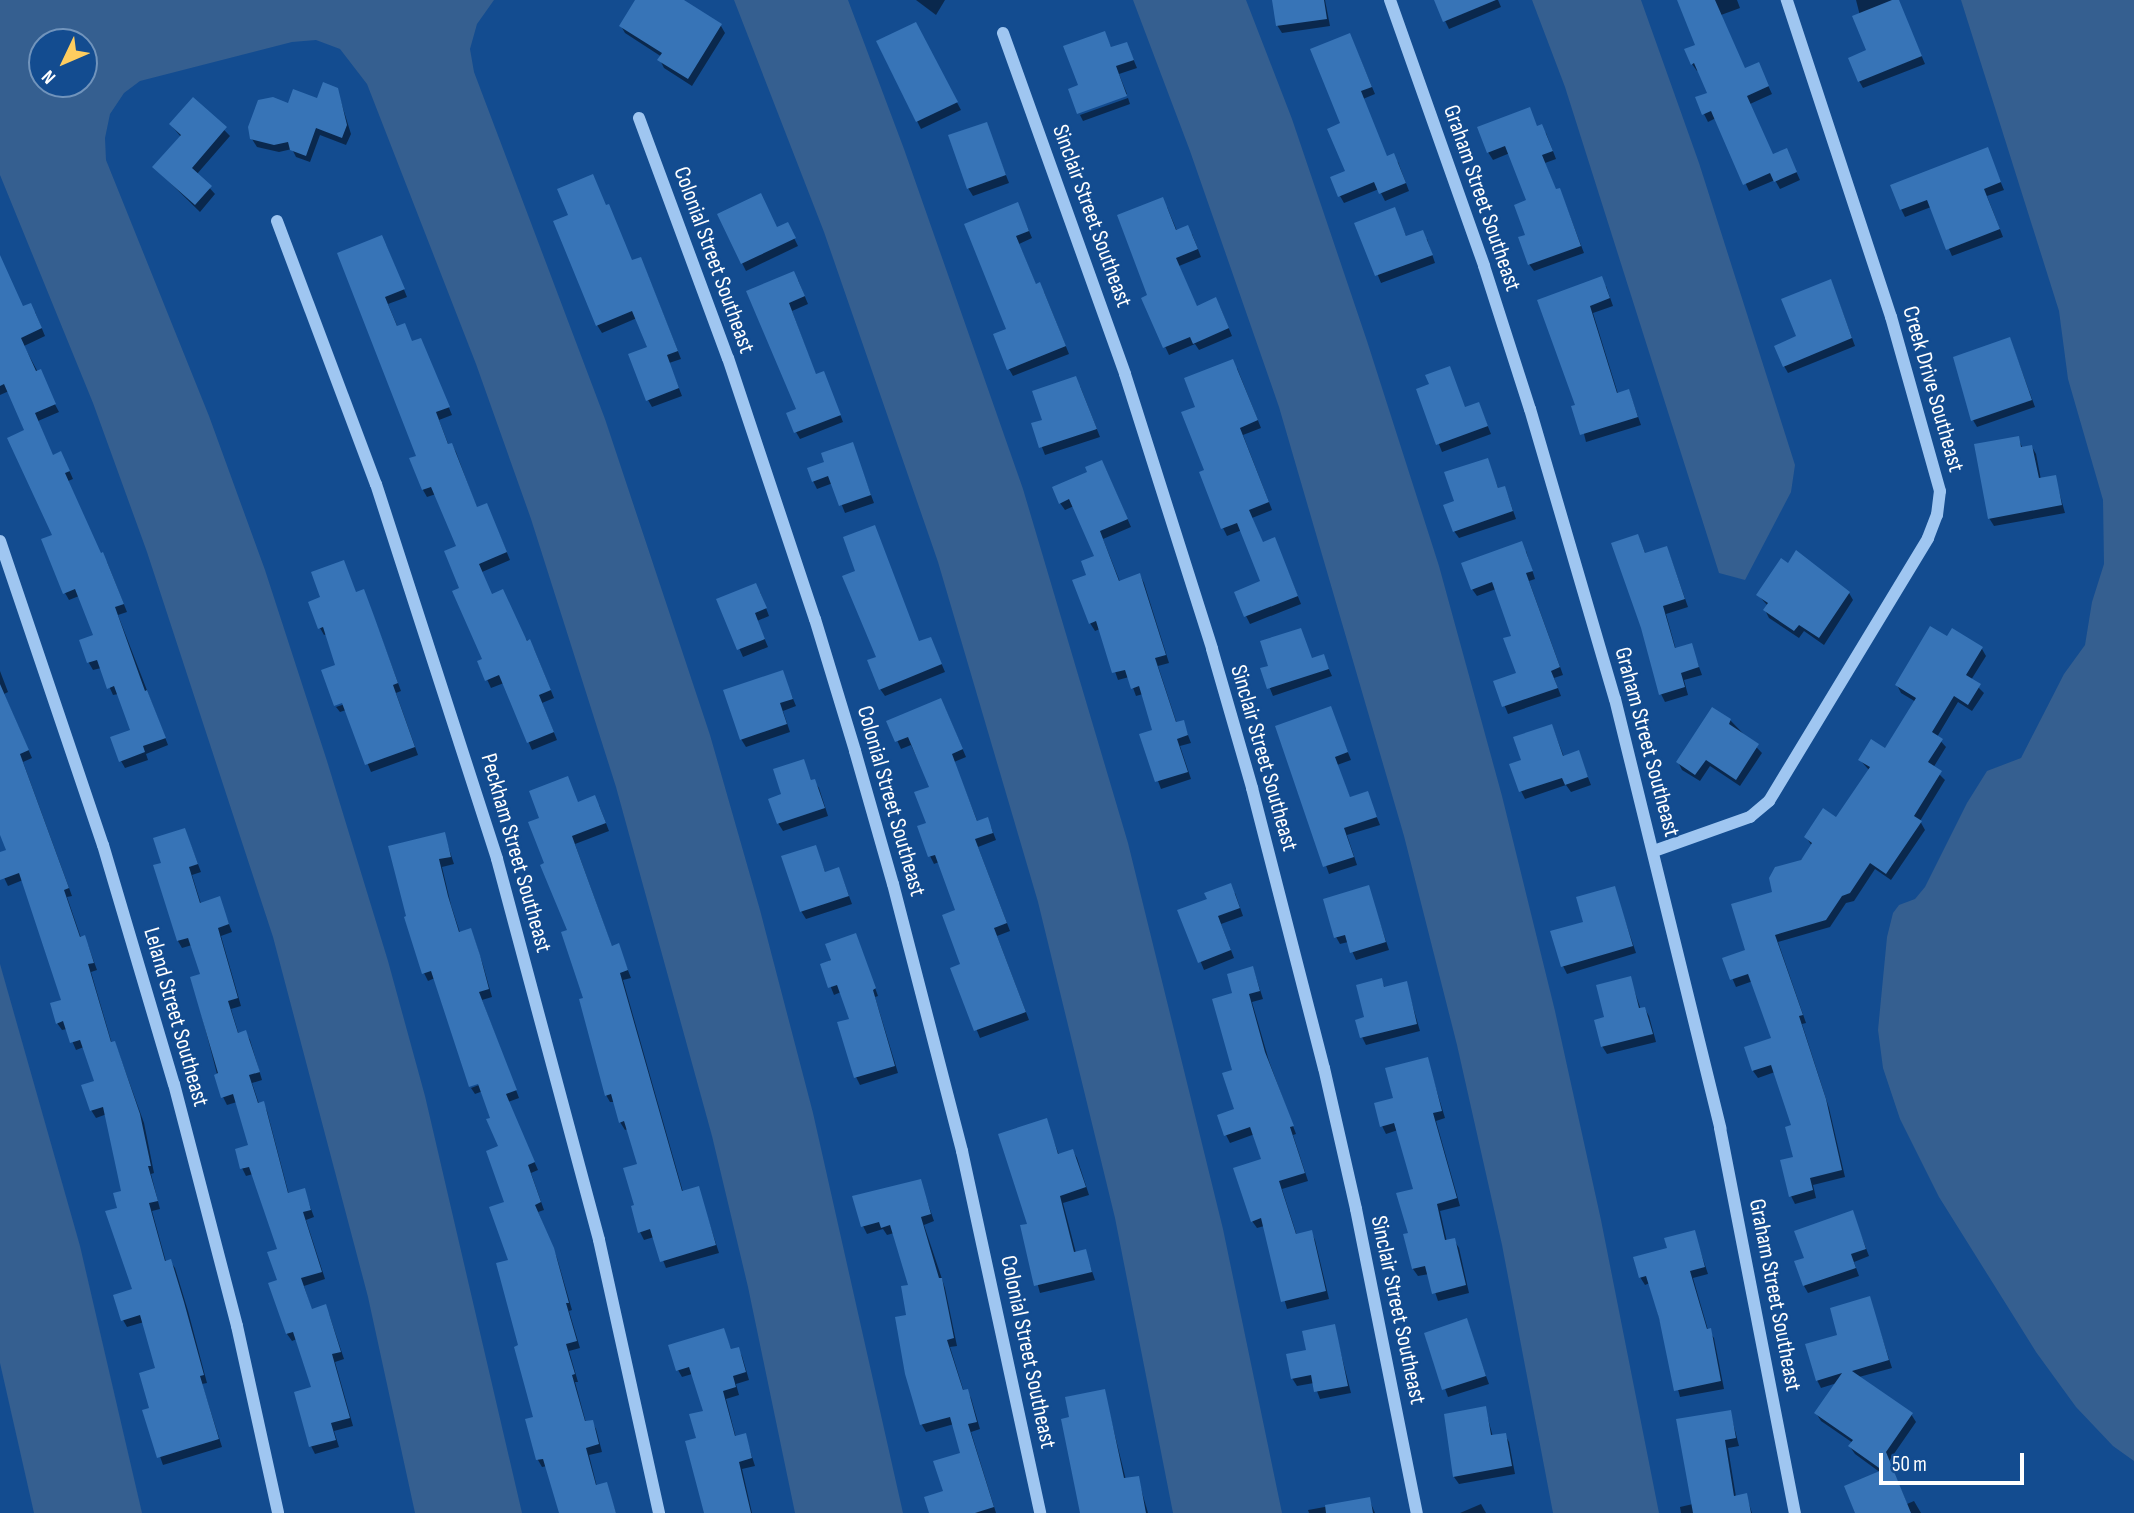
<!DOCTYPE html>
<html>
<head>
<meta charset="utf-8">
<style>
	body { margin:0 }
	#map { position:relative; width:2134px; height:1513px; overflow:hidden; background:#134c90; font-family:"Sofia Sans Condensed",sans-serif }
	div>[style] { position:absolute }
	.water>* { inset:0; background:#355f90 }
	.shadow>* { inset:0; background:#0007 }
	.building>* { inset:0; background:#3774b7 }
	.minor>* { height:12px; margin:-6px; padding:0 6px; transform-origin:6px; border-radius:6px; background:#9fc6f1 }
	span { translate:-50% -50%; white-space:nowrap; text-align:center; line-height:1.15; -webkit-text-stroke:5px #134c90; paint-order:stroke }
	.street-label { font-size:23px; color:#fff }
	.north { position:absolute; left:28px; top:28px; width:70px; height:70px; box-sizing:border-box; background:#134c90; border:2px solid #7194bc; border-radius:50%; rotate:226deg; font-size:19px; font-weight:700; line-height:28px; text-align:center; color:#fff }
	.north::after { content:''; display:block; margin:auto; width:24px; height:32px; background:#ffcd5f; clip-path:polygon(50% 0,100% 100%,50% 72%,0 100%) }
	.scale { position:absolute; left:1879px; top:1453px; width:145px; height:32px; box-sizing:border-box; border:4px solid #fff; border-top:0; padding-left:9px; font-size:21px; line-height:24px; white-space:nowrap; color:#fff; -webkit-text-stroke:5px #134c90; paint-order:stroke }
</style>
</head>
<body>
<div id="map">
	<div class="water">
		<div style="clip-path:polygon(evenodd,0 0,494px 0,477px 24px,470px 49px,474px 72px,605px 419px,710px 735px,760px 910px,813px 1113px,903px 1513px,795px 1513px,748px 1287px,712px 1136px,616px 787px,531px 519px,476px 364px,367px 84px,340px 49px,316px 40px,292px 42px,140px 81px,124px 93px,110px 114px,105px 138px,106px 160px,209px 416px,265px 570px,327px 761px,388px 961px,425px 1096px,522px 1513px,415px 1513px,368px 1297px,273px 937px,147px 552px,93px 403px,0 175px,0 0,42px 42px,84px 42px,84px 84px,42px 84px,42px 42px)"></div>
		<div style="clip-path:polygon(734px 0,848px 0,904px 149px,1023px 489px,1128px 843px,1223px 1229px,1282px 1513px,1173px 1513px,1115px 1218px,1038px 902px,938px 562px,824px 232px)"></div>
		<div style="clip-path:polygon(1133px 0,1246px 0,1292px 119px,1367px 341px,1439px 566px,1502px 796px,1555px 1011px,1601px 1220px,1659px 1513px,1553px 1513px,1502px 1245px,1457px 1045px,1404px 836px,1279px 407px,1190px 151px)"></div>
		<div style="clip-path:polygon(1532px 0,1641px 0,1699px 163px,1795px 465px,1791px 492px,1745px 580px,1719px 573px,1565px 87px)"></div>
		<div style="clip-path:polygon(1961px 0,2134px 0,2134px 1461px,2113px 1446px,2076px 1407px,2036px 1352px,1939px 1197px,1900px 1119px,1883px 1068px,1878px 1030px,1887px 937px,1893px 913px,1899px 905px,1915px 899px,1925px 887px,1967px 803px,1987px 771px,2021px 758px,2064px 674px,2085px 645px,2092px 602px,2104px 564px,2103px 500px,2068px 379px,2059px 311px)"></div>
		<div style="clip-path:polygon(0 964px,80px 1246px,142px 1513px,34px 1513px,0 1363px)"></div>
	</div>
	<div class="shadow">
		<div style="clip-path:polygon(637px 0,681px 0,721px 26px,725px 33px,692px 86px,664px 68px,660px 60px,662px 57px,625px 33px,621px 26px)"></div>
		<div style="clip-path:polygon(916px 0,945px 0,936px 15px)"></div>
		<div style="clip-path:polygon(1274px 0,1325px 0,1330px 26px,1282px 33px,1277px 25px)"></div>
		<div style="clip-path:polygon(1435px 0,1498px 0,1501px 7px,1449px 29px)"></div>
		<div style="clip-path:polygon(1679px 0,1737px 0,1740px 8px,1721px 15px,1745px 70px,1762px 72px,1772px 94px,1750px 104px,1773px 156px,1790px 158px,1800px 180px,1780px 189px,1775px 180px,1749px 191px,1716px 118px,1708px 122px,1704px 114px,1709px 93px,1699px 70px,1697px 71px,1692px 64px,1697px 46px)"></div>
		<div style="clip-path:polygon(1856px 0,1898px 0,1925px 64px,1863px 88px,1859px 81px,1869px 51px)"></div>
		<div style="clip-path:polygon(915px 24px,961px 110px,921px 129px,878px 42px)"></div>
		<div style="clip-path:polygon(1104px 33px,1112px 49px,1127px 44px,1137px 68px,1119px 74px,1127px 94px,1079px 112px,1080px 86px)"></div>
		<div style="clip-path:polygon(1350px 35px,1375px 94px,1363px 99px,1387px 158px,1398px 162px,1409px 191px,1385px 201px,1379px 189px,1344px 203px,1340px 196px,1347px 172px,1343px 124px)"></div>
		<div style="clip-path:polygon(337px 89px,351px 134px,346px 145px,320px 135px,310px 162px,296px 157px,292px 149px,279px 152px,257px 147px,252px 139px)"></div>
		<div style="clip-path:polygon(1128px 98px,1130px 104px,1083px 121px,1080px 115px)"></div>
		<div style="clip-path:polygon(194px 99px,230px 136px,197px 174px,215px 194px,200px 212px,154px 167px,181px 137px,171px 125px)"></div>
		<div style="clip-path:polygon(986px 124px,1009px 183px,973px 196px,968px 188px)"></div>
		<div style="clip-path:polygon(1537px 127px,1546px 133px,1556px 159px,1545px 163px,1556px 191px,1563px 198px,1584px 253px,1534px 271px,1529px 264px,1527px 236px,1529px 201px,1510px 153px,1493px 160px,1488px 152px)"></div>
		<div style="clip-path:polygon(1987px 149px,2004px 190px,1987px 196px,2003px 237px,1952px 256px,1931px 207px,1905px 217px,1901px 209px)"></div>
		<div style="clip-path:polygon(606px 207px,632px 262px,644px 266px,681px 359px,669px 363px,682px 396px,652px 407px,648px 400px,649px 348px,637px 318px,602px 333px,597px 325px)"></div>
		<div style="clip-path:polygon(1167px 207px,1177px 231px,1192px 234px,1201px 257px,1179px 266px,1197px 308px,1220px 307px,1232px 336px,1199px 350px,1195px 344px,1169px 355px,1143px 299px,1149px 296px)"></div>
		<div style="clip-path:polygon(1394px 209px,1407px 238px,1427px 239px,1435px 263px,1381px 283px,1357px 224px)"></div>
		<div style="clip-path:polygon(1021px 212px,1032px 238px,1019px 244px,1036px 285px,1044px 292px,1069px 354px,1013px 376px,1009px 369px,1008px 330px,966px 225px)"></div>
		<div style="clip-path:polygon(791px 232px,798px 246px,746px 271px,742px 263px)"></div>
		<div style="clip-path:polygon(386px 245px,407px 297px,388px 304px,398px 328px,413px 343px,424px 348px,452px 415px,439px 420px,449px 446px,452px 445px,456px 452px,477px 509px,490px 512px,510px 560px,482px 572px,492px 596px,534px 649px,554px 698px,542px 703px,557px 740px,532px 750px,504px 683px,491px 688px,479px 662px,484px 660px,458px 547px,436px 494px,427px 497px,423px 490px,412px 459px,418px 457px,340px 254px)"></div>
		<div style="clip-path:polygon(0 267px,23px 308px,35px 312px,45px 336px,24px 346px,59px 412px,38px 421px,53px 457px,65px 461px,73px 479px,68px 481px,101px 555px,107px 562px,127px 612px,118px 615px,168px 745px,146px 754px,148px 760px,125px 768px,121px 761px,133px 731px,118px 694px,113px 695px,101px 668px,93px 670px,89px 663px,81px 641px,95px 636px,79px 596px,69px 600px,65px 593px,54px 535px,27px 431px,9px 391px,0 395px)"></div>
		<div style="clip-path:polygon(798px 280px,808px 304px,792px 311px,816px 376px,827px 381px,843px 422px,800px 439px,796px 432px,798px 410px,748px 292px)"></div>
		<div style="clip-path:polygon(1831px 281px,1855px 346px,1788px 373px,1784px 366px)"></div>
		<div style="clip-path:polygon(1606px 286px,1613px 306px,1593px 313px,1618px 394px,1629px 391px,1641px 425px,1586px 442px,1577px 406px,1540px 301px)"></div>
		<div style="clip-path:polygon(2010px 339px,2035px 407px,1977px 427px,1973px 420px)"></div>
		<div style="clip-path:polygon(1237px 368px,1261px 428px,1243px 435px,1272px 510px,1252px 518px,1263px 544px,1278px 547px,1301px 604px,1250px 624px,1246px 616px,1263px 582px,1242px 530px,1227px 536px,1223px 528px,1206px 471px,1197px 408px)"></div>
		<div style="clip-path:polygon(1080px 386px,1100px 437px,1045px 455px,1033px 424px,1044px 421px)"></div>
		<div style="clip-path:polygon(1418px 390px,1465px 409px,1482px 412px,1491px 434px,1442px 452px)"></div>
		<div style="clip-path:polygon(2018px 438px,2023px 449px,2032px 447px,2036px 454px,2041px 480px,2055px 477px,2065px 513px,1994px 526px,1989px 518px)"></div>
		<div style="clip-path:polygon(852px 444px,874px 503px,845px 513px,833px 483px,817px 489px,813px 481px,826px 463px)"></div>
		<div style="clip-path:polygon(1487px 460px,1499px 490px,1504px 488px,1508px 496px,1516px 519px,1459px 538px,1454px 531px,1456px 502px)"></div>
		<div style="clip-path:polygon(1106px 470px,1131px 527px,1103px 539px,1120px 582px,1140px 575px,1144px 583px,1169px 663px,1158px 666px,1177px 724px,1183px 722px,1191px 743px,1180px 746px,1191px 779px,1161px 789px,1141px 735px,1155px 731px,1143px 694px,1136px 696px,1129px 677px,1118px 680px,1100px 629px,1095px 631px,1090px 623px,1088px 576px,1096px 557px,1074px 506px,1065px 510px,1060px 503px)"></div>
		<div style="clip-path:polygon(874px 527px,919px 643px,934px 646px,945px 672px,885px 696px,880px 689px,879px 658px,858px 573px)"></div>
		<div style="clip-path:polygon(1638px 536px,1646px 555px,1670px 556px,1688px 607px,1666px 614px,1676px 650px,1691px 645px,1702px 675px,1684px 680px,1688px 695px,1665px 702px,1661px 694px)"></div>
		<div style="clip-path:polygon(1526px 551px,1535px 579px,1529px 581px,1563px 675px,1554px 678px,1561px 696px,1508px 714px,1495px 682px,1518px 674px,1513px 637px,1496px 589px,1477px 596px,1472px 589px)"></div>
		<div style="clip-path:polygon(760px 592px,769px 616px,757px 621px,768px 647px,743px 657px,718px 600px)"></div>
		<div style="clip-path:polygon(1849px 593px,1853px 600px,1824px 645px,1804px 631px,1799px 638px,1769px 618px,1765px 610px,1768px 606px,1758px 595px)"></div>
		<div style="clip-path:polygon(356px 594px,367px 599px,401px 691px,396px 693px,418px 755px,371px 772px,346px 710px,340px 712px,336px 707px,351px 702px,327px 634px,324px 635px,320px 628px)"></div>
		<div style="clip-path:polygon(1300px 630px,1312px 660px,1323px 656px,1332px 676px,1273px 696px,1262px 669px,1271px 667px)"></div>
		<div style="clip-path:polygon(1948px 639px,1982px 649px,1986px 656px,1971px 680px,1984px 693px,1972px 711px,1958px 702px,1937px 737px,1946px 747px,1933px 768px,1945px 780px,1920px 821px,1925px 830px,1891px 880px,1875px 869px,1854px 901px,1846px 903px,1830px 927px,1778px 942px,1806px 1023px,1802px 1024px,1829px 1108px,1845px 1177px,1813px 1185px,1816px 1198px,1795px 1204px,1791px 1196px,1795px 1158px,1793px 1126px,1775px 1072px,1758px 1078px,1753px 1071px,1773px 1039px,1753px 981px,1736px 987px,1724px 959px,1747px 951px,1775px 893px,1812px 846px,1806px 837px,1836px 819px,1869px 770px,1860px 760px,1885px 750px,1916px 702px,1901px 693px,1897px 685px)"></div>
		<div style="clip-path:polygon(0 671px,8px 692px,4px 694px,32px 758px,23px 762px,72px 896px,67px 897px,81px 938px,88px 945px,97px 970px,91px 972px,112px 1044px,118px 1051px,144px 1123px,154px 1173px,151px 1174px,160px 1209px,152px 1211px,166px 1262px,170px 1261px,175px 1268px,188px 1311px,207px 1383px,202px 1384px,222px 1447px,163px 1465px,144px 1411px,151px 1409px,157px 1370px,144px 1322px,127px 1327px,123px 1320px,134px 1290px,119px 1209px,123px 1192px,107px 1114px,96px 1118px,91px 1110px,96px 1082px,84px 1047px,76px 1050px,67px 1029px,62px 1030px,57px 1023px,64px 1001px,23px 880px,8px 886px,0 869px,0 854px,8px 851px,0 829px)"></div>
		<div style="clip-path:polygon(782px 672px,796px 706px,783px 711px,790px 732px,746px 747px,741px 739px)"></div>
		<div style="clip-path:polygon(945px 708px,966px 757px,954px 762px,978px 823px,991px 827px,996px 840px,978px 847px,1010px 931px,997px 936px,1029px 1020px,980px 1038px,952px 969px,962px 965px,958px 911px,939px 862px,934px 864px,930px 856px,931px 788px,911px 745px,901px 749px,889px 722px)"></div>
		<div style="clip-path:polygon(1330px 708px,1351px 760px,1337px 765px,1350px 798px,1367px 793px,1380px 825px,1347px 835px,1357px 865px,1329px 874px,1277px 727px)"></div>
		<div style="clip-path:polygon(1730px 720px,1762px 753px,1740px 786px,1710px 766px,1700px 781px,1682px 770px,1678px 762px)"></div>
		<div style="clip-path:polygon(1552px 726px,1564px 757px,1578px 752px,1591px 785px,1571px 792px,1566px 785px,1525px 799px,1521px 791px,1523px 761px)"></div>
		<div style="clip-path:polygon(803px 761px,812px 782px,814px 781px,819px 788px,828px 816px,783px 831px,778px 823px,783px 795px)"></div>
		<div style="clip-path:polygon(578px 803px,599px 805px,609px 831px,575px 844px,612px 947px,618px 945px,631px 978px,623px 980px,683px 1192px,698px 1188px,719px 1253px,666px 1268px,654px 1237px,644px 1240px,640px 1232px,637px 1206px,639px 1165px,628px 1129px,625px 1130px,620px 1122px,615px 1102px,610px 1102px,606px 1095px,569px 932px,543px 866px)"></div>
		<div style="clip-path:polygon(185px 830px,201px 872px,192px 875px,201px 904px,219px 898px,232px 932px,221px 936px,241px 1006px,231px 1009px,239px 1035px,246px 1033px,250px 1040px,262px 1080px,252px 1083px,259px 1104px,263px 1103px,267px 1111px,289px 1195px,304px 1190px,314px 1217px,306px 1220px,325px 1279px,304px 1286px,312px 1311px,329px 1314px,344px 1359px,335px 1362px,353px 1426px,334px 1431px,339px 1447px,315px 1454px,311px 1446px,313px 1388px,297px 1339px,292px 1341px,287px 1334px,270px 1284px,279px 1281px,279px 1250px,253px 1174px,246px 1176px,242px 1168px,250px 1146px,237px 1102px,227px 1105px,223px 1097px,192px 978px,202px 975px,192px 945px,182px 948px,178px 941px,163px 864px)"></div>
		<div style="clip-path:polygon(444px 834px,454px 864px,442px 867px,451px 905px,460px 933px,474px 938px,483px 965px,492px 997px,482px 1000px,519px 1098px,508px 1102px,538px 1170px,531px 1173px,544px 1210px,538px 1212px,557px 1258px,572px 1310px,569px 1311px,580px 1348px,569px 1351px,578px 1382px,575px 1382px,586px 1423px,592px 1422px,596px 1429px,602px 1452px,589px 1455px,597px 1487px,606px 1484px,616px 1513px,560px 1513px,547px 1466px,542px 1467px,538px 1460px,536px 1418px,520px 1347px,500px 1147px,483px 1091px,475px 1094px,471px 1088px,487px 1082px,435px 978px,428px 981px,424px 973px,406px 918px)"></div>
		<div style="clip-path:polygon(815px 847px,826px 874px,839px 869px,852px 904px,806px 919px,801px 911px)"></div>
		<div style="clip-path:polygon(1368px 887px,1389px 950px,1356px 960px,1348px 942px,1340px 944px,1336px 937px)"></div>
		<div style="clip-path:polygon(1614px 888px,1636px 953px,1567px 974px,1563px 966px)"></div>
		<div style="clip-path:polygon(1235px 893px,1243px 916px,1221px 924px,1234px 958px,1204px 970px,1180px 911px)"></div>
		<div style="clip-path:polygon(859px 943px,878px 996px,875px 997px,898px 1073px,860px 1085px,856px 1077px,851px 1020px,841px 992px,834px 995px,822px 965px)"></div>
		<div style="clip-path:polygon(1253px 968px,1263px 999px,1252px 1002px,1269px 1061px,1296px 1134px,1293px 1135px,1308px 1181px,1282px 1189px,1297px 1236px,1311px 1232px,1315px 1240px,1329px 1299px,1287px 1309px,1264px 1226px,1257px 1228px,1252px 1221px,1263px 1160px,1255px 1134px,1230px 1143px,1226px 1135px,1237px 1110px,1234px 995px)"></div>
		<div style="clip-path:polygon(1630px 978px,1641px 1010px,1645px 1009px,1649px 1016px,1656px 1042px,1607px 1054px,1602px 1046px,1606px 1019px)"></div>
		<div style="clip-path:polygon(1381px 980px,1385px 988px,1406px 983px,1420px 1031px,1366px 1045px,1362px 1037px)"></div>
		<div style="clip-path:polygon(1427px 1059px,1445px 1118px,1436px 1121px,1460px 1206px,1440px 1211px,1447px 1242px,1454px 1240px,1459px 1248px,1469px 1293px,1438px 1301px,1429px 1274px,1418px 1276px,1413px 1269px,1410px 1235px,1415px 1190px,1398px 1130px,1386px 1134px,1382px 1126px,1395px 1099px)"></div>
		<div style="clip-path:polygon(1046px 1121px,1059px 1155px,1073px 1151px,1077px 1158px,1089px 1195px,1063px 1203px,1076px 1253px,1085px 1251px,1095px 1280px,1040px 1293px,1022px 1227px,1029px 1225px)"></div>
		<div style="clip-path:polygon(920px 1181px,934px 1221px,924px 1225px,945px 1288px,957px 1346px,950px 1347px,964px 1392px,967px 1391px,971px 1398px,980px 1429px,971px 1432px,996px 1513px,931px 1513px,945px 1492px,963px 1454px,954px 1424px,926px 1432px,922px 1425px,897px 1319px,909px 1316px,910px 1286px,894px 1233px,887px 1235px,883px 1229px,867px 1234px,863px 1226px)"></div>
		<div style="clip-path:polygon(1852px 1212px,1869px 1256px,1854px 1262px,1859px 1276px,1808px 1293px,1804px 1286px)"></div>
		<div style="clip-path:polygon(1694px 1232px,1708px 1274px,1693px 1278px,1708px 1330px,1714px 1338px,1724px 1389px,1680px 1397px,1650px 1283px,1645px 1285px,1640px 1277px,1669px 1249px)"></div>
		<div style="clip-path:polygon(1869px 1298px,1892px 1368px,1859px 1377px,1911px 1414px,1916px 1422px,1889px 1461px,1907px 1504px,1914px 1501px,1921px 1513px,1857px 1513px,1881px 1473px,1855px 1454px,1850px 1447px,1853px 1443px,1821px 1421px,1816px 1413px,1837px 1383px,1821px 1388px,1817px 1380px,1840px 1336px)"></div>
		<div style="clip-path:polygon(1466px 1321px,1489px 1384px,1448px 1397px,1426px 1334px)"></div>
		<div style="clip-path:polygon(1334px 1326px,1351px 1393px,1320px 1399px,1314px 1383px,1297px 1386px,1292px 1378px,1308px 1351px)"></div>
		<div style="clip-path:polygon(723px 1330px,732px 1351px,738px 1349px,742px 1356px,749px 1380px,736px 1384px,739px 1395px,726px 1399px,736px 1438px,745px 1435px,755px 1466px,742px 1469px,752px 1513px,705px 1513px,698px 1439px,705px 1412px,692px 1374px,682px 1377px,678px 1370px)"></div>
		<div style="clip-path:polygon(1104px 1391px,1126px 1480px,1138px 1478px,1148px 1513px,1081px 1513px,1072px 1419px)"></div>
		<div style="clip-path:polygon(1485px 1408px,1493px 1437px,1505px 1435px,1509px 1442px,1515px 1474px,1459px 1484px,1454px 1477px)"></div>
		<div style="clip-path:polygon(1730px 1411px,1739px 1446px,1728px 1448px,1736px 1497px,1746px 1495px,1752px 1513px,1681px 1513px,1680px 1507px,1693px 1504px)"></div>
		<div style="clip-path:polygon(1369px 1499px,1375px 1513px,1309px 1513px,1308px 1510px)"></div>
		<div style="clip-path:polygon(1481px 1504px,1486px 1513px,1460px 1513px)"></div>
	</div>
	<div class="building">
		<div style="clip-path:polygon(635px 0,684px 0,722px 24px,688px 79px,657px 60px,662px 53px,619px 26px)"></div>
		<div style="clip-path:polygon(1272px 0,1324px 0,1327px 19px,1276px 26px)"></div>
		<div style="clip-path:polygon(1434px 0,1496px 0,1443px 22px)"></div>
		<div style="clip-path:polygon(1677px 0,1715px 0,1745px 68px,1759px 62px,1769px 86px,1747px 96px,1773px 154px,1787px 148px,1797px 172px,1774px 182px,1770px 173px,1743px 185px,1711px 111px,1702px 115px,1695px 97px,1707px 93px,1694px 63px,1691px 65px,1684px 49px,1695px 45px)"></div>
		<div style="clip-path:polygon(1892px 0,1899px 0,1922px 56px,1858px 82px,1848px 58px,1866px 50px,1852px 16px)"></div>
		<div style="clip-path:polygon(916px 22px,958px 102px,916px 122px,876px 41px)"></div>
		<div style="clip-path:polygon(1105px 31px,1111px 47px,1127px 42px,1134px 60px,1116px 66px,1127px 96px,1077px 114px,1068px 89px,1078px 85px,1063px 46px)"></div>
		<div style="clip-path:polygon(1350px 33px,1372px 87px,1361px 91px,1387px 156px,1394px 153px,1406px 183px,1379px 194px,1374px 182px,1338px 197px,1330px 177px,1345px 171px,1327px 129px,1340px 123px,1310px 49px)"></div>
		<div style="clip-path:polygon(323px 82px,338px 88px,347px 125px,342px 138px,316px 128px,306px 156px,290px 150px,288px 142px,274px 145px,250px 139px,248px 127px,258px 100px,273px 97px,288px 103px,293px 89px,317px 98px)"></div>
		<div style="clip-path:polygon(193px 97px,227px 127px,192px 168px,212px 186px,195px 205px,152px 167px,181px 135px,169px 124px)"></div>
		<div style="clip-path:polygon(1530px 107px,1537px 126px,1542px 124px,1553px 151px,1542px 155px,1556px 189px,1560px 188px,1581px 246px,1528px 265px,1518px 237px,1525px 235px,1514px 205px,1526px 200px,1505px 146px,1487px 153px,1477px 127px)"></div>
		<div style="clip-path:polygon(987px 122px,1006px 175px,967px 189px,948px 135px)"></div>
		<div style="clip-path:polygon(1988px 147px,2001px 182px,1984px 189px,2000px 229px,1946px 250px,1927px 200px,1900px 210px,1890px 185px)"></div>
		<div style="clip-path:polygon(593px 174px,606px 205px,609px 204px,632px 260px,641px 257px,678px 351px,667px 355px,679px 388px,646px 401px,628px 354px,647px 347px,632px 311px,596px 326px,553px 221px,568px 215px,557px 189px)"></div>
		<div style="clip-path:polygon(761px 193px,777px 227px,788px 222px,796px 238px,741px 264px,717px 214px)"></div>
		<div style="clip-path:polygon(1163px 197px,1176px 230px,1188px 225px,1198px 249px,1176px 258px,1197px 306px,1216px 297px,1229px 328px,1193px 344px,1190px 337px,1163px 348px,1141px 298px,1147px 295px,1117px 215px)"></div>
		<div style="clip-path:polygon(1018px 202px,1029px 231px,1016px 236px,1036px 284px,1040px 282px,1066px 346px,1007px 370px,993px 334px,1006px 329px,964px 224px)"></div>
		<div style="clip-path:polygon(1395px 207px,1406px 236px,1423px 230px,1433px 255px,1375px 276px,1354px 223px)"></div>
		<div style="clip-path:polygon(382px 235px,405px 289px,385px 297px,397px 326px,405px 323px,412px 341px,421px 338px,450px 407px,436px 412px,448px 444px,452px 443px,477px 507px,487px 503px,507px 552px,479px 564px,492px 594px,503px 589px,527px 641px,530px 639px,551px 690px,539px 695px,554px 732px,527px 743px,499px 675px,485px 681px,477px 661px,482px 659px,452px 591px,459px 588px,444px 551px,456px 546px,431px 487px,422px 490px,409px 458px,416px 456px,337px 253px)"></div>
		<div style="clip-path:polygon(0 255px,23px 306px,31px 303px,42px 328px,21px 338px,36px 371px,41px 369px,56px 404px,35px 413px,53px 455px,61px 451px,70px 471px,65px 473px,101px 553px,103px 552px,124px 604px,115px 607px,145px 691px,147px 690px,166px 738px,143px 746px,145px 752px,119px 762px,110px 737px,130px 730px,114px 686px,107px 689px,97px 660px,87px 663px,79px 640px,93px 635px,75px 589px,63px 594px,41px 539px,52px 535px,7px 438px,24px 430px,4px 384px,0 386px)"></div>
		<div style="clip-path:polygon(794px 271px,805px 296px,789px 303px,816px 374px,824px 371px,841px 415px,794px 433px,786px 413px,796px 409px,746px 291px)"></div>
		<div style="clip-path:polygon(1602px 276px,1610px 298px,1590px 306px,1617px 393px,1629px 389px,1638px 417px,1580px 435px,1571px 406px,1575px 405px,1537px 300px)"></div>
		<div style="clip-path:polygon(1831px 279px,1852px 338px,1783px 367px,1774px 346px,1796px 336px,1781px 299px)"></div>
		<div style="clip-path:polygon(2010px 337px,2032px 400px,1971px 421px,1953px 357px)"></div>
		<div style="clip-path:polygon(1233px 359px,1258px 420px,1240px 428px,1269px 502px,1249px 510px,1263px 542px,1275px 537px,1298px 596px,1244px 617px,1234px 592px,1260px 581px,1237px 523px,1221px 529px,1199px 472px,1204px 470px,1181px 412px,1195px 407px,1184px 378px)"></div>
		<div style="clip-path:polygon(1450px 366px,1465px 407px,1479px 402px,1488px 426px,1436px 445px,1416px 389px,1429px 384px,1425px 375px)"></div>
		<div style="clip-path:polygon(1076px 376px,1097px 429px,1039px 448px,1031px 423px,1042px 420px,1032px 391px)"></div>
		<div style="clip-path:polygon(2019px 436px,2021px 447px,2032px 445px,2039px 478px,2056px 475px,2062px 505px,1988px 519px,1974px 444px)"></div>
		<div style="clip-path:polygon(853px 442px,871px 495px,839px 506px,828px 476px,812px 482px,807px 468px,824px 462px,821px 453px)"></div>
		<div style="clip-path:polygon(1488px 458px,1498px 488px,1505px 486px,1513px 511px,1453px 532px,1443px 505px,1454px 501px,1444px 472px)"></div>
		<div style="clip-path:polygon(1102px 460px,1128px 519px,1100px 531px,1119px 581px,1140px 573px,1166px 655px,1155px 658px,1176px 722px,1184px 720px,1188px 735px,1177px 739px,1188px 772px,1155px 782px,1139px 734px,1152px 730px,1139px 686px,1131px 689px,1125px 670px,1112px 673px,1096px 621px,1089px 624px,1072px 580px,1086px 575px,1081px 561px,1094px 556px,1069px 499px,1059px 504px,1052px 487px,1087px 472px,1085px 467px)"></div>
		<div style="clip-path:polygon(875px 525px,919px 641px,931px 637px,942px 664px,879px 690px,867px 660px,876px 657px,842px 576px,855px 571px,843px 537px)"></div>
		<div style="clip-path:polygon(1638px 534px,1645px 553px,1667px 546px,1685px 599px,1663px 606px,1675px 648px,1692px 643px,1699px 667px,1681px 673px,1685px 687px,1659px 695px,1641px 628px,1611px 543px)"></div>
		<div style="clip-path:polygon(1522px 541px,1533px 571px,1526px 573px,1560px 667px,1551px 671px,1558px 688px,1502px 707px,1493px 681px,1516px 673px,1503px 638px,1511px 636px,1492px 582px,1471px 590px,1461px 563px)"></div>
		<div style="clip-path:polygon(1796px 550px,1850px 592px,1819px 638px,1799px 625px,1794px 631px,1763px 610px,1768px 603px,1756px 595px,1781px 558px,1788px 563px)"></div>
		<div style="clip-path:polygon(344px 560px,356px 592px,364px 589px,374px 616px,398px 683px,393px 685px,415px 747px,365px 765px,342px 703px,334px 706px,321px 670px,335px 665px,323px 627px,318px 629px,308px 602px,320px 597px,311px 572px)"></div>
		<div style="clip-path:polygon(756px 583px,767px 608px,755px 613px,765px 639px,737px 650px,716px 599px)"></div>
		<div style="clip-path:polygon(1930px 626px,1947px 636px,1952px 628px,1983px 647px,1966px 675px,1981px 684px,1968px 705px,1954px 696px,1932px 732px,1943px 739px,1928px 762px,1942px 771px,1914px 816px,1922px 821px,1886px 874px,1870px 863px,1850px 893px,1842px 896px,1826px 920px,1775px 935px,1803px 1015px,1799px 1016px,1826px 1099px,1842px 1170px,1810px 1178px,1813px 1190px,1789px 1197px,1780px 1160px,1793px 1157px,1785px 1127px,1791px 1125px,1771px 1065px,1752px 1071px,1744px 1047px,1771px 1038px,1748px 974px,1730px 980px,1722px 958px,1745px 950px,1731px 904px,1772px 892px,1769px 878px,1775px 867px,1801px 860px,1812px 843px,1804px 837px,1823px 808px,1836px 817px,1870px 767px,1858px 760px,1871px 739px,1885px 748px,1916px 698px,1895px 685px)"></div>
		<div style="clip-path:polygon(1301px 628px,1312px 658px,1324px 654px,1329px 669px,1267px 689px,1260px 668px,1268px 666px,1260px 641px)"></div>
		<div style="clip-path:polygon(783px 670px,793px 699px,780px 703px,787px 724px,740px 740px,723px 690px)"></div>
		<div style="clip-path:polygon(0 684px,29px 750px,20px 754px,69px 888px,64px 890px,80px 937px,85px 935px,94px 963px,88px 964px,111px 1042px,115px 1041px,140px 1114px,151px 1166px,148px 1166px,158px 1201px,149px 1203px,165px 1261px,171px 1259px,184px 1302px,204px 1375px,200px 1376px,219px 1439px,157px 1458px,142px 1410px,149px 1408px,139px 1373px,155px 1368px,140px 1315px,121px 1321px,113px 1295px,132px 1289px,105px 1211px,117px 1208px,113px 1193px,121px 1191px,103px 1107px,90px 1111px,81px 1085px,94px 1081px,80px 1040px,70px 1043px,63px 1021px,56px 1024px,50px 1003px,61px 1000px,19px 873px,0 880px,0 852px,6px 850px,0 835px)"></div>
		<div style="clip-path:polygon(941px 698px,963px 749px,952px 754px,977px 821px,988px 817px,993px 833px,975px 839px,1007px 923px,994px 928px,1026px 1012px,974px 1031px,950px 968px,960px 964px,942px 915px,955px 910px,935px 855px,928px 857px,917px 826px,926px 823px,914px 792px,929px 787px,908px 737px,895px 742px,886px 721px)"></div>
		<div style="clip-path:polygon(1331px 706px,1348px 752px,1335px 757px,1350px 797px,1368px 791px,1377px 817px,1344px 828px,1354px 857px,1323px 867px,1275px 726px)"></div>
		<div style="clip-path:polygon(1712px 707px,1731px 719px,1729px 724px,1759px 744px,1736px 780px,1706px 760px,1695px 775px,1676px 762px)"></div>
		<div style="clip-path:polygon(1552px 724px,1563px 756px,1579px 750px,1588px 777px,1565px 785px,1562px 778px,1519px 792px,1509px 764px,1521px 760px,1513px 737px)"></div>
		<div style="clip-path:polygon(804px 759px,811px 780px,815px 779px,825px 808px,777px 824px,768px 799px,781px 794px,773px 769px)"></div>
		<div style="clip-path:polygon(568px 776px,578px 802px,595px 795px,606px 823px,572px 836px,612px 946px,619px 943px,628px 970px,620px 973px,682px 1191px,699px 1186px,716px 1245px,660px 1262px,650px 1229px,638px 1233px,631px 1206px,634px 1205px,623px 1168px,637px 1164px,624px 1121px,619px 1123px,611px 1094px,605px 1096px,579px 999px,583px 998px,561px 932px,567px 930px,540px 865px,544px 863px,528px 822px,539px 818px,529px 791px)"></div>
		<div style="clip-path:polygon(185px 828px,198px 864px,189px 867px,200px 903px,220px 896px,229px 924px,218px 928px,238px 998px,228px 1001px,238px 1033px,246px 1030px,260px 1072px,249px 1075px,258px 1103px,264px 1101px,288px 1193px,305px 1188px,311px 1210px,303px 1212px,322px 1272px,301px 1278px,312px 1309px,326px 1304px,341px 1352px,332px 1354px,350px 1418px,331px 1423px,336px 1440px,309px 1447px,294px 1392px,311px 1387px,293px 1332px,286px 1334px,268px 1283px,277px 1280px,267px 1252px,277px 1249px,249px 1167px,240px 1169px,235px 1149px,248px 1145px,233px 1094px,221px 1098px,214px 1075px,218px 1073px,190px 977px,200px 974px,188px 938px,177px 941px,153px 865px,161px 863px,153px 838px)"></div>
		<div style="clip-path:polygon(445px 832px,451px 857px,439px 859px,448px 896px,459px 932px,471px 928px,480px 955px,489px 989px,479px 992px,517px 1090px,506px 1094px,535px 1162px,528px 1165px,541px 1202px,535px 1205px,554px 1248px,569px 1303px,566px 1303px,577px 1341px,566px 1344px,575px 1374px,572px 1375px,585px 1421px,593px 1420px,599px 1444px,586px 1448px,596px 1485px,607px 1482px,616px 1513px,559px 1513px,543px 1459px,536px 1460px,525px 1419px,533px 1417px,514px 1347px,518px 1345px,496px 1263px,508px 1260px,489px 1207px,504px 1202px,486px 1151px,498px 1146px,486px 1119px,490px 1118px,478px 1084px,469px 1087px,431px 971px,422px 974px,404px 917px,406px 916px,388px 846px)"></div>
		<div style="clip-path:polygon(816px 845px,825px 872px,839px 867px,849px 896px,800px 912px,781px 856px)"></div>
		<div style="clip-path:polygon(1231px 883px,1240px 908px,1218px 916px,1231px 950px,1198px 963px,1177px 910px,1207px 899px,1204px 893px)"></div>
		<div style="clip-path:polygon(1369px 885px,1386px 942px,1350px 953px,1345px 935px,1334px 938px,1323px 899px)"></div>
		<div style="clip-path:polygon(1615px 886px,1633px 946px,1561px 967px,1550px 931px,1583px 922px,1576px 897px)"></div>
		<div style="clip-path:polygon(856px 933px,876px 988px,873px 990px,895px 1066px,854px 1078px,837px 1022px,849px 1019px,837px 985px,828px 988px,820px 964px,831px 960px,825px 944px)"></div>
		<div style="clip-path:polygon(1253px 966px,1260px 991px,1249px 994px,1265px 1052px,1294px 1126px,1290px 1127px,1305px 1173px,1279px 1181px,1296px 1234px,1312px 1230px,1326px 1291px,1281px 1302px,1261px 1218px,1251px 1222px,1233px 1168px,1261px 1159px,1250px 1127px,1224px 1136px,1217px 1115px,1234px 1109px,1222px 1073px,1232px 1070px,1212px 999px,1232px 993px,1227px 974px)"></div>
		<div style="clip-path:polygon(1631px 976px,1639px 1008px,1645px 1007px,1653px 1034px,1601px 1047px,1594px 1020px,1604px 1017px,1596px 985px)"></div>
		<div style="clip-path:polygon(1382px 978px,1384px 987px,1407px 981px,1417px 1024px,1360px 1038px,1355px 1020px,1364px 1017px,1356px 985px)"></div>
		<div style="clip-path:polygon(1428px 1057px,1442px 1111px,1433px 1113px,1457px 1198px,1437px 1204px,1445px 1240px,1455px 1238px,1466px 1285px,1432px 1294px,1425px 1266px,1412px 1269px,1403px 1234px,1408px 1233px,1396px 1193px,1413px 1189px,1394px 1123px,1380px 1127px,1374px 1103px,1393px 1098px,1385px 1068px)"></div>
		<div style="clip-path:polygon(1047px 1118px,1058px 1154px,1073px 1149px,1086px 1187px,1060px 1196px,1074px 1252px,1086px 1249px,1092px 1272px,1034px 1286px,1020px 1225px,1027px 1224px,998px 1134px)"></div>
		<div style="clip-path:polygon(921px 1179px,931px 1214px,921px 1217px,939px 1278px,942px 1278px,954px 1338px,947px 1340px,963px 1390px,968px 1389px,977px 1422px,968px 1424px,994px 1507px,975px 1513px,929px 1513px,924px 1497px,943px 1491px,933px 1461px,960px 1453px,950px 1417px,920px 1425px,905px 1374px,895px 1317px,906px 1315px,901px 1286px,908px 1285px,890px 1225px,881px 1228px,879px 1222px,861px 1227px,852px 1196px)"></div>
		<div style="clip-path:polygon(1853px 1210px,1866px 1249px,1851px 1254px,1856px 1268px,1803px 1286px,1794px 1261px,1804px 1258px,1794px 1231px)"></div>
		<div style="clip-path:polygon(1695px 1230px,1705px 1267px,1690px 1271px,1707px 1329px,1711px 1328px,1721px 1381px,1674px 1391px,1659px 1318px,1646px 1276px,1639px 1278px,1633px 1257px,1667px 1248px,1664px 1238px)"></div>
		<div style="clip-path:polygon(1870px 1296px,1889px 1360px,1852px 1371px,1913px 1413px,1886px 1452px,1911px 1513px,1855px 1513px,1844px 1486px,1882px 1470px,1848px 1446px,1853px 1440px,1814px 1413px,1842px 1373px,1816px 1381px,1805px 1344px,1837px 1335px,1830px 1308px)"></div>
		<div style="clip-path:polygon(1467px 1318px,1486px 1376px,1442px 1390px,1424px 1333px)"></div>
		<div style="clip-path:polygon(1335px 1324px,1348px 1386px,1314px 1392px,1311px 1375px,1291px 1379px,1286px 1354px,1306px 1350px,1302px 1331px)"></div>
		<div style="clip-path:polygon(724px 1328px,731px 1349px,739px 1347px,746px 1372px,733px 1376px,736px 1387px,723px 1391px,735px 1436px,746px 1433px,752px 1458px,739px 1462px,751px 1513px,704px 1513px,685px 1441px,696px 1438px,689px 1414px,703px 1411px,689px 1367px,676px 1371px,668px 1345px)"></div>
		<div style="clip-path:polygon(1105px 1389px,1124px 1478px,1139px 1476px,1146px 1513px,1080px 1513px,1061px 1419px,1069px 1417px,1065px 1397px)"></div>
		<div style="clip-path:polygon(1486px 1406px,1491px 1435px,1506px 1433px,1512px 1466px,1453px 1477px,1444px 1414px)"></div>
		<div style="clip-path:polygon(1731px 1410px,1736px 1438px,1725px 1440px,1734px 1496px,1747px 1493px,1751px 1513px,1693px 1513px,1676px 1419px)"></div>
		<div style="clip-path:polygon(1370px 1497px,1373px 1513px,1326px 1513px,1325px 1505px)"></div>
	</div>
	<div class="minor">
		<div style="left:1390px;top:0;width:282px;rotate:70.5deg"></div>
		<div style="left:1484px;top:266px;width:150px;rotate:72.2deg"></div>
		<div style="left:1530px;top:409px;width:302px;rotate:73.7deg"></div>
		<div style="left:1615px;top:699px;width:442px;rotate:76.2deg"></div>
		<div style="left:1720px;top:1128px;width:392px;rotate:79deg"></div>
		<div style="left:1003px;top:33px;width:362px;rotate:70.3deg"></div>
		<div style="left:1125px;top:374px;width:288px;rotate:72.4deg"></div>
		<div style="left:1212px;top:649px;width:145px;rotate:73.9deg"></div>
		<div style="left:1252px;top:788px;width:289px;rotate:75.6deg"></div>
		<div style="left:1324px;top:1068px;width:145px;rotate:77.2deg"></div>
		<div style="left:1356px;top:1209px;width:310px;rotate:78.7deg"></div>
		<div style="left:639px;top:118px;width:256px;rotate:69.7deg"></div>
		<div style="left:728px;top:358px;width:275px;rotate:71.6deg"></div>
		<div style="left:815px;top:619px;width:138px;rotate:73.1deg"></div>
		<div style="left:855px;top:751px;width:138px;rotate:74.1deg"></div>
		<div style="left:893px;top:884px;width:276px;rotate:75.5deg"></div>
		<div style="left:962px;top:1151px;width:370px;rotate:77.8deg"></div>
		<div style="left:277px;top:221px;width:281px;rotate:69.4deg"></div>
		<div style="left:376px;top:484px;width:394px;rotate:72.1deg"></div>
		<div style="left:497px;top:859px;width:394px;rotate:75deg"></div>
		<div style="left:599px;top:1240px;width:280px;rotate:77.6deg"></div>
		<div style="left:0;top:541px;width:321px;rotate:71.3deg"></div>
		<div style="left:103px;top:845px;width:249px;rotate:73.5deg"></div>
		<div style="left:174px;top:1084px;width:250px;rotate:75.4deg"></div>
		<div style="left:237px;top:1326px;width:191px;rotate:77.6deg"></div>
		<div style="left:1654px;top:851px;width:102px;rotate:-19.5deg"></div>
		<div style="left:1750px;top:817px;width:25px;rotate:-40deg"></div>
		<div style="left:1769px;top:801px;width:307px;rotate:-58.8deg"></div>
		<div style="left:1928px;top:538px;width:25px;rotate:-69deg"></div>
		<div style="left:1937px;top:515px;width:24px;rotate:-83deg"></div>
		<div style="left:1940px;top:491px;width:181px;rotate:-105.7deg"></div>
		<div style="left:1891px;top:317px;width:334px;rotate:-108.2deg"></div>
	</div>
	<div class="street-label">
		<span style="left:1482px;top:198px;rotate:71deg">Graham Street Southeast</span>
		<span style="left:1092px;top:216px;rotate:70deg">Sinclair Street Southeast</span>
		<span style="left:714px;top:260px;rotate:70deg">Colonial Street Southeast</span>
		<span style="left:1933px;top:389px;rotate:74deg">Creek Drive Southeast</span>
		<span style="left:1647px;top:742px;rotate:75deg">Graham Street Southeast</span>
		<span style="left:1264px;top:758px;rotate:74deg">Sinclair Street Southeast</span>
		<span style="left:891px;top:801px;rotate:74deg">Colonial Street Southeast</span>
		<span style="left:516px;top:853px;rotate:74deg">Peckham Street Southeast</span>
		<span style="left:176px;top:1017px;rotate:74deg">Leland Street Southeast</span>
		<span style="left:1775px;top:1295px;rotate:79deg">Graham Street Southeast</span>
		<span style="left:1398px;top:1310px;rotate:78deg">Sinclair Street Southeast</span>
		<span style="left:1028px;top:1352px;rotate:78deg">Colonial Street Southeast</span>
	</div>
	<div class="north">N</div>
	<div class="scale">50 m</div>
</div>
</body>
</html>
